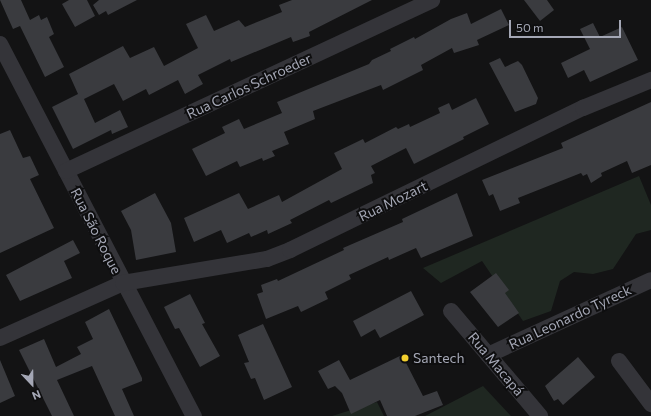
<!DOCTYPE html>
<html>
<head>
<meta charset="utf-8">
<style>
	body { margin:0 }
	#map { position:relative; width:651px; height:416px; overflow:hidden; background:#131314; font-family:Commissioner,sans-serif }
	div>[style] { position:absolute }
	.green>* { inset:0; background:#1f2721 }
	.building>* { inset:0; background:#3a3b3f }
	.minor>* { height:16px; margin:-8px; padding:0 8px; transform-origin:8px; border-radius:8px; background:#343439 }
	.dots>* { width:11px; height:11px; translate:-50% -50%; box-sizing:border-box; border:2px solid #0e0e0f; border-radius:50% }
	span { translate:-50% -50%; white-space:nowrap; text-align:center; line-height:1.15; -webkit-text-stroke:4px #0e0e0f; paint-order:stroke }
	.street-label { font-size:14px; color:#a4a7b5 }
	.poi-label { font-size:14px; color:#a4a7b5 }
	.left { translate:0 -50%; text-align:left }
	.north { position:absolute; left:12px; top:364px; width:40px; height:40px; -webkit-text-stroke:3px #0e0e0f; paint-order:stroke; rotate:158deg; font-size:11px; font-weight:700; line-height:16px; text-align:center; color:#a4a7b5 }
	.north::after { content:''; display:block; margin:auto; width:14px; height:18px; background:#a4a7b5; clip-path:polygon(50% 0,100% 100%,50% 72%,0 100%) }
	.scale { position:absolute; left:509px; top:20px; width:112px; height:18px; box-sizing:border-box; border:2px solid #a4a7b5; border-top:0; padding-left:5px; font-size:12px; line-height:14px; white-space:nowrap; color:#a4a7b5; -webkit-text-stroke:3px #0e0e0f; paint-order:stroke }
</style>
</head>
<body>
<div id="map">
	<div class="green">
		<div style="clip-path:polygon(639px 176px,651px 205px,651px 230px,636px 234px,613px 269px,593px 274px,574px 272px,560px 281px,551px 311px,523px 321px,482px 261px,441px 283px,423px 268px)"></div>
		<div style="clip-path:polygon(483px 386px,511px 416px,425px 416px)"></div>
		<div style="clip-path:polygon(377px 402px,384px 416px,332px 416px)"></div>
	</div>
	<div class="building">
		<div style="clip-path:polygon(0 0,21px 0,30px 20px,39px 15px,41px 20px,47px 17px,54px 34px,49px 37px,64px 67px,45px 77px,20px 26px,13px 29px)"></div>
		<div style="clip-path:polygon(69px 0,87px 0,95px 16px,75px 27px,62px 4px)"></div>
		<div style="clip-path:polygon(99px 0,137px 0,108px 15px,106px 11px,99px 15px,93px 5px)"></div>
		<div style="clip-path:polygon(292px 0,372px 0,309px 32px,310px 36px,293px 42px,291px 37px,231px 62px,230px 59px,198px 75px,203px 84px,185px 94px,178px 80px,149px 95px,146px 89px,123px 101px,114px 84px,84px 99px,95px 123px,120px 110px,128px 127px,112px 134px,111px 130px,73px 149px,52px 107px,78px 94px,69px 74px,123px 46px,130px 58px,154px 47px,164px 66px,198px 48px,186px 24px,206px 15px,214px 31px,239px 20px,245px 27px,282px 12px,279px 5px)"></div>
		<div style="clip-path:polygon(524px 0,547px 0,554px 10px,540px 21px)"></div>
		<div style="clip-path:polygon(501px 9px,509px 25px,477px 40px,479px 45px,454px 53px,452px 48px,421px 65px,423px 70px,383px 90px,381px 85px,313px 111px,315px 119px,284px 132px,289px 144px,272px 151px,275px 156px,263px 161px,262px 158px,240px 167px,237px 161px,206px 176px,192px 149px,225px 133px,222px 127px,239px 119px,244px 129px,282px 113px,277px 102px,369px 64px,372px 60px,391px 51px,390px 49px,414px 37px,415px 39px,451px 19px,467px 13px,471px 24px)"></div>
		<div style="clip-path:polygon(593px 23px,600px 37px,622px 27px,638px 60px,590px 82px,584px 70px,568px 78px,561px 63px,590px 49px,580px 29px)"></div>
		<div style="clip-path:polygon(500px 58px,505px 67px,518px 61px,522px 65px,538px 98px,536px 104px,515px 112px,489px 63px)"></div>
		<div style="clip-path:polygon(476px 98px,489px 124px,463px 137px,464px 139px,414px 164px,406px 148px,371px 166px,375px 173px,371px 175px,373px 183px,331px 203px,329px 200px,290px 220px,292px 223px,268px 234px,267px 230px,251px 237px,249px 233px,227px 243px,221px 230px,194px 242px,184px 218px,239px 193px,248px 209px,279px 195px,282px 202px,342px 169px,334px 153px,363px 139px,365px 143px,396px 127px,398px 129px,409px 124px,410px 127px,440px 113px,438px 108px,449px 103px,452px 110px)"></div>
		<div style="clip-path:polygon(651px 102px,651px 165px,632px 173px,627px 161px,601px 173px,602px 176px,591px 183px,587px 174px,583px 176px,581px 173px,518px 198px,520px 203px,500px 211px,493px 194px,489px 196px,482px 180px,563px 148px,561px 143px)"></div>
		<div style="clip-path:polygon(10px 130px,23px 158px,30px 156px,39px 175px,30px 179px,54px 228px,0 253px,0 134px)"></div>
		<div style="clip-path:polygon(155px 193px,171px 223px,176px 252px,136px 260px,131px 230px,121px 211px)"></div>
		<div style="clip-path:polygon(457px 193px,473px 236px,421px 258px,416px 248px,389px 260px,388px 257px,349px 275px,351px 279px,325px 292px,328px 299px,301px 312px,298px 306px,266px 319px,257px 294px,263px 292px,261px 285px,277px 279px,278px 281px,344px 250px,343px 248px,403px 222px,402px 219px)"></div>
		<div style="clip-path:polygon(73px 240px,80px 253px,64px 261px,72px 278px,20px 301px,6px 275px)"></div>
		<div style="clip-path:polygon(496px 273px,509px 290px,505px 293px,519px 313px,498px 327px,470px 292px)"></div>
		<div style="clip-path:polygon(411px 291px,424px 315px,380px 338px,375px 329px,361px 337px,353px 321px)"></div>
		<div style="clip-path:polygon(190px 294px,205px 323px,202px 324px,220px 356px,200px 367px,179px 328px,175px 329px,164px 307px)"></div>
		<div style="clip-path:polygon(109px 309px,142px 378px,142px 381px,122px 389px,134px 416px,115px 416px,92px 366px,57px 380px,74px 416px,52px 416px,19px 350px,44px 339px,56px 367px,81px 354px,77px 347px,93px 339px,85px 322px)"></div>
		<div style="clip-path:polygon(263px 324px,292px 387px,264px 400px,255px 378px,251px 379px,244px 363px,249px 362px,238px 335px)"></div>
		<div style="clip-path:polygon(402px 355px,423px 396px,437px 391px,443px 405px,415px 416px,387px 416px,380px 400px,351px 414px,342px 393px,335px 386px,328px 389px,318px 371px,339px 360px,350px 380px)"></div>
		<div style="clip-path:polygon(578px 357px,595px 377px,563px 405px,558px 399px,554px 401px,545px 386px)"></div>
		<div style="clip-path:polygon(0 360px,15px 396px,0 403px)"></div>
	</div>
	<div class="minor">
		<div style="left:0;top:44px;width:420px;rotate:62.5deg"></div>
		<div style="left:66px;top:171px;width:404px;rotate:-25deg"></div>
		<div style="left:451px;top:311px;width:138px;rotate:49.7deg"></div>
		<div style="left:0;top:338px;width:135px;rotate:-24.1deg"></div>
		<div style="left:123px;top:283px;width:146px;rotate:-9.5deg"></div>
		<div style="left:267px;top:259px;width:25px;rotate:-21deg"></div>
		<div style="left:290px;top:250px;width:326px;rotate:-25.9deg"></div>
		<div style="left:583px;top:108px;width:74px;rotate:-22.4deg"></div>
		<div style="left:488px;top:355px;width:179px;rotate:-24.7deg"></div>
		<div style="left:619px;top:361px;width:54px;rotate:53.3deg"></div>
	</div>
	<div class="dots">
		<div style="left:405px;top:358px;background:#f1ce2e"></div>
	</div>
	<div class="street-label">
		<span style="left:249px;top:86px;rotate:-25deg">Rua Carlos Schroeder</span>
		<span style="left:393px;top:201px;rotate:-26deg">Rua Mozart</span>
		<span style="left:96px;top:231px;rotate:63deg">Rua São Roque</span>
		<span style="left:570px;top:317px;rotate:-25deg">Rua Leonardo Tyreck</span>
		<span style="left:496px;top:364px;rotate:50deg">Rua Macapá</span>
	</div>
	<div class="poi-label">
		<span class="left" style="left:413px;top:358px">Santech</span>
	</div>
	<div class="north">N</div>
	<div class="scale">50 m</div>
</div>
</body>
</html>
